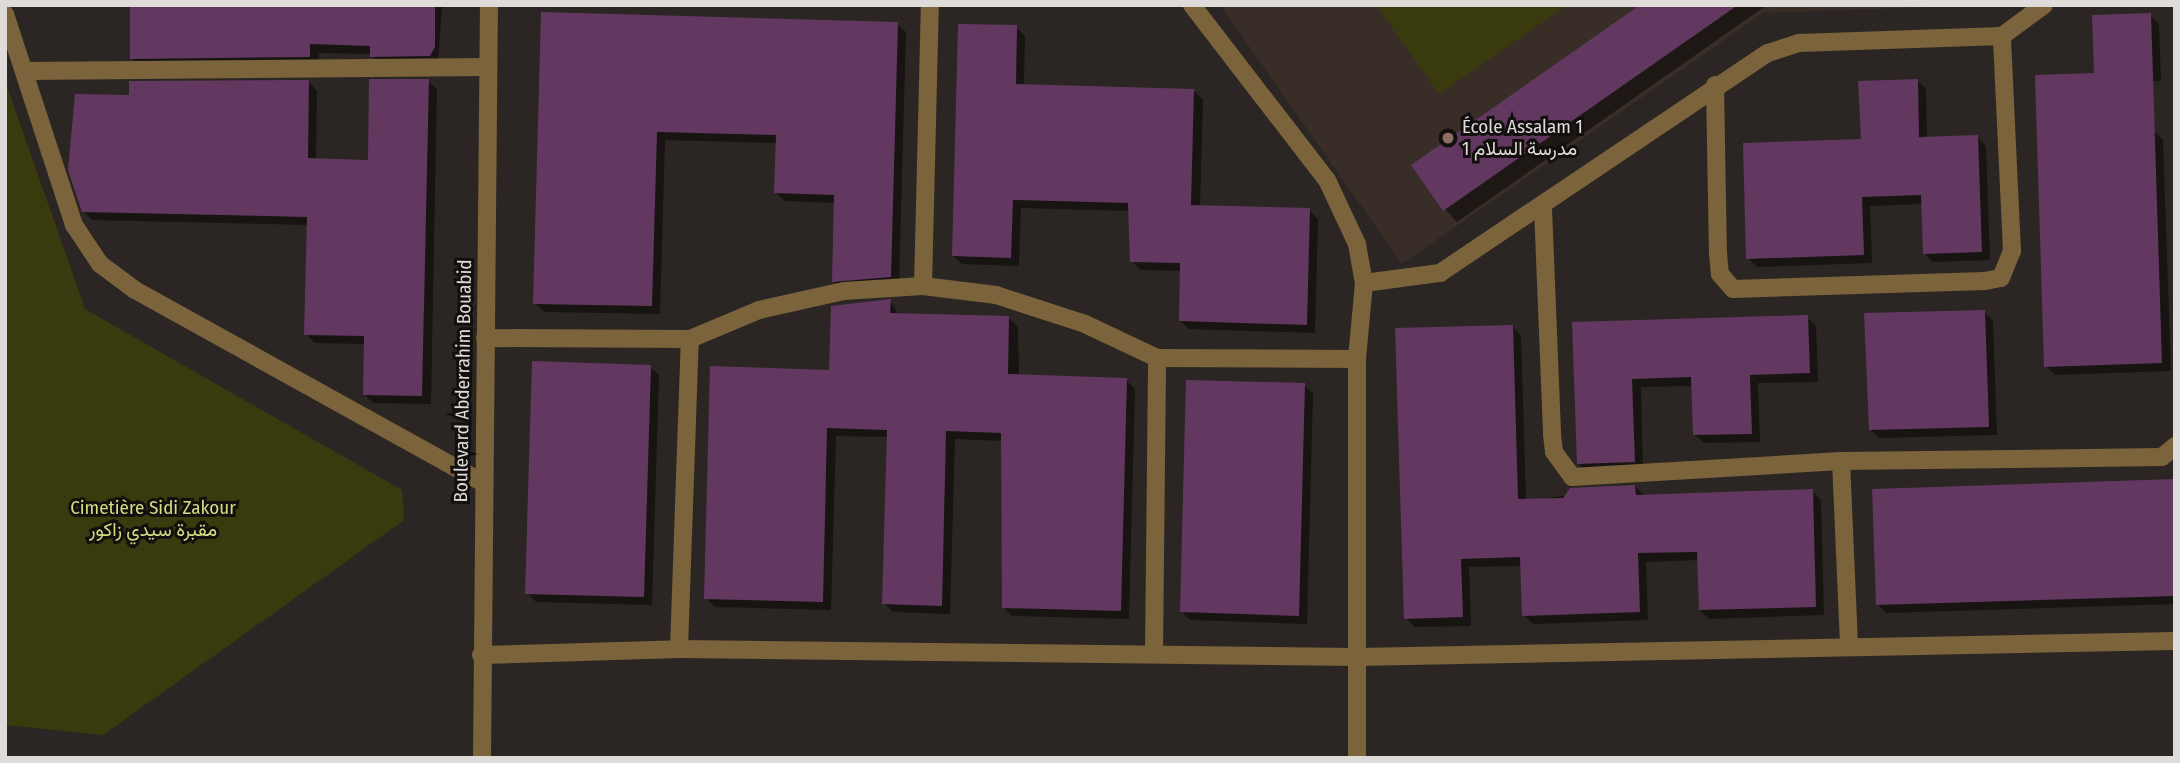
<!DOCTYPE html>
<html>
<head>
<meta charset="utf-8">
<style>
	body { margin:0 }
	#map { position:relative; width:2180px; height:763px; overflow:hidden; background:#2b2623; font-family:"Fira Sans Condensed",Vazirmatn,sans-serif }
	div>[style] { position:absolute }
	.built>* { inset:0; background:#392d27 }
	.green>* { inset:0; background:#393b0f }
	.shadow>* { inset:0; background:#0007 }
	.building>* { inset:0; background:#623860 }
	.minor>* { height:18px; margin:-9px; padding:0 9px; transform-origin:9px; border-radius:9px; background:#7b633b }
	.dots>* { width:19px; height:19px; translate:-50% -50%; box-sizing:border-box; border:4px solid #120f0e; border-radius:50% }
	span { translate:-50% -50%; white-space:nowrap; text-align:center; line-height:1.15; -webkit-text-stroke:6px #120f0e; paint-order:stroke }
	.poi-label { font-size:19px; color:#dedbd9 }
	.left { translate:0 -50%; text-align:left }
	.street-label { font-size:19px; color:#dedbd9 }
	.park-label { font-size:19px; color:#d5da81 }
	.frame { position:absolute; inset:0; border:7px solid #dedbd9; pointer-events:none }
</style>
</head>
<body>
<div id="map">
	<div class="built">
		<div style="clip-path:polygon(1220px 5px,1986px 5px,1763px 13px,1402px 264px)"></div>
	</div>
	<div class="green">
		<div style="clip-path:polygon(1376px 5px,1567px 5px,1439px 94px)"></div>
		<div style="clip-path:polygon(5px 81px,85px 309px,402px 490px,404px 520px,103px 735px,5px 725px)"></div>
	</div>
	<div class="shadow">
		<div style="clip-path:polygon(132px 5px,442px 5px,438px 65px,381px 65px,371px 54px,319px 53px,318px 66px,141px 67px,131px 58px)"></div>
		<div style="clip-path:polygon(1643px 5px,1767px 5px,1457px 222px,1445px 209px)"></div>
		<div style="clip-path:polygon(543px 14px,897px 24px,906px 32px,899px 285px,842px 290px,834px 281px,836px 203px,785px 201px,776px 193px,777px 143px,665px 140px,660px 314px,544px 312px,535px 303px)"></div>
		<div style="clip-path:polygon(2150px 15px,2159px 24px,2161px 81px,2105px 83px)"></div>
		<div style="clip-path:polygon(1016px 27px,1025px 36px,1024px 86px,1194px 91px,1203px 100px,1200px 207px,1309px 210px,1318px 219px,1315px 333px,1189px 329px,1180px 321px,1182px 271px,1141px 270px,1132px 261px,1130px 211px,1021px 208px,1019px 266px,962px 264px,953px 256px)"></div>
		<div style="clip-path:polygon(1917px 80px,1926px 89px,1927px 139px,1977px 137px,1986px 146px,1990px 260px,1933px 262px,1924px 253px,1923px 204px,1870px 206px,1872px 263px,1757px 267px,1748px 258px)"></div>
		<div style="clip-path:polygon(428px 81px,437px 89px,431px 404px,373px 403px,364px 394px,366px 344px,315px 343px,306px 334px,308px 225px,92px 220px,83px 211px,131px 97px,309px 82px,317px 91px,316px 160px,369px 162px)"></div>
		<div style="clip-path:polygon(2154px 131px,2163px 140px,2171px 371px,2055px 375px,2046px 366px)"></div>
		<div style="clip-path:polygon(890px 301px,899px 315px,1009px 318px,1018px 327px,1019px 376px,1126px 380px,1135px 389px,1129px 619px,1012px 616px,1003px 607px,1002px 441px,955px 439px,950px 614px,893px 612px,884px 603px,889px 437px,836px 436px,831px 610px,715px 607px,706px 598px,831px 371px)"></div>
		<div style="clip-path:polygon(1984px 312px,1993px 321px,1997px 435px,1879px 438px,1870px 429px)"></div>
		<div style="clip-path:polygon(1807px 317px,1816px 326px,1818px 382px,1758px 383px,1760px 442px,1704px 443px,1695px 435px,1693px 386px,1641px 387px,1643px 470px,1588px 473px,1579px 465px,1573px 324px)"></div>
		<div style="clip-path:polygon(1512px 326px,1521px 335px,1526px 501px,1635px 486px,1644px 495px,1812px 491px,1821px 500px,1824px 615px,1709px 619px,1700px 610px,1699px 560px,1646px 562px,1648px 620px,1533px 624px,1524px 615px,1522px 566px,1469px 567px,1471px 626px,1415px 627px,1406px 618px)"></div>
		<div style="clip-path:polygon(650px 367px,659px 375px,652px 605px,536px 602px,527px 593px)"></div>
		<div style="clip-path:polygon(1304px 385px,1313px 394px,1307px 624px,1190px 620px,1182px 612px)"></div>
		<div style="clip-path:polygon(2175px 489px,2175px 604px,1886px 613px,1877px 604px)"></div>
	</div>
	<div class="building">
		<div style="clip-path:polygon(130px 5px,435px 5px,435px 47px,430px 56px,370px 57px,370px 46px,310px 44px,310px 57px,130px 59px)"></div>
		<div style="clip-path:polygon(1640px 5px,1738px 5px,1443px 211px,1411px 165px)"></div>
		<div style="clip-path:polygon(541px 12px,898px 22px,891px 277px,832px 282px,834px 195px,774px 193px,776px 135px,657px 132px,652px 306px,533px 304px)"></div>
		<div style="clip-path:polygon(2151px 13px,2162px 363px,2044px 367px,2035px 75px,2094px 73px,2092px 15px)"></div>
		<div style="clip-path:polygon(958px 24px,1017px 25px,1016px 84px,1194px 89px,1191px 205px,1310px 208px,1307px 325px,1179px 321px,1180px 263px,1130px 262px,1128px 203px,1013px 200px,1011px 258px,952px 256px)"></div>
		<div style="clip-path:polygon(369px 79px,429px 79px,422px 396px,363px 395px,364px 336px,304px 335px,307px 217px,82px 212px,68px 170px,75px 94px,129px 95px,129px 81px,309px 80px,308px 158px,368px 160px)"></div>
		<div style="clip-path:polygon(1918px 79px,1919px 137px,1978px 135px,1982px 252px,1923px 254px,1921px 195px,1862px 197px,1864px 255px,1746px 259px,1743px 143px,1861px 139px,1858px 81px)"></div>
		<div style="clip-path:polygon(891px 299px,890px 313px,1009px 316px,1008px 374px,1127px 378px,1121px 611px,1002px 608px,1001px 433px,946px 431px,942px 606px,882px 604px,887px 430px,827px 428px,823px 602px,704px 599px,710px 366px,829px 370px,831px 306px)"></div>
		<div style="clip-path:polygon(1985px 310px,1989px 427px,1869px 430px,1864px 313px)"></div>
		<div style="clip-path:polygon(1808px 315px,1810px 373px,1750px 375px,1752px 434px,1693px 435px,1691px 377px,1632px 379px,1635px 462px,1577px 464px,1572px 322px)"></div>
		<div style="clip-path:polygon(1513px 325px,1518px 499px,1563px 498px,1570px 488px,1635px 485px,1636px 495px,1813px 489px,1816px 607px,1699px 610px,1697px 552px,1638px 553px,1640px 612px,1522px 616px,1520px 557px,1461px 559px,1463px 617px,1404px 619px,1395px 328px)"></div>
		<div style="clip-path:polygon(532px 361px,651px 365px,644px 597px,525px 594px)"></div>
		<div style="clip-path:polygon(1186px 380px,1305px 383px,1299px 616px,1180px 612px)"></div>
		<div style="clip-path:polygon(2175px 479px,2175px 596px,1876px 605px,1872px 489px)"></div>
	</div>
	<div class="minor">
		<div style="left:1192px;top:5px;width:221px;rotate:52.4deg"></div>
		<div style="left:1327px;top:180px;width:71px;rotate:64.9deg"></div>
		<div style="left:1357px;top:244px;width:40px;rotate:80deg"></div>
		<div style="left:1364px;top:283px;width:76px;rotate:95.3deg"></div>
		<div style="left:1357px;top:359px;width:399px;rotate:90deg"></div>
		<div style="left:5px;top:14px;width:222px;rotate:71.9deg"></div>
		<div style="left:74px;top:225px;width:47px;rotate:56.3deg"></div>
		<div style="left:100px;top:264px;width:44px;rotate:36.6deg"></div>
		<div style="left:135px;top:290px;width:398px;rotate:29deg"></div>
		<div style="left:25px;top:71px;width:463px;rotate:-0.5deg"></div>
		<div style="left:1715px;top:85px;width:168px;rotate:89deg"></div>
		<div style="left:1718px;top:253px;width:21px;rotate:85deg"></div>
		<div style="left:1720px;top:274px;width:20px;rotate:49deg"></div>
		<div style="left:1733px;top:289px;width:252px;rotate:-1.8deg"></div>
		<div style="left:1985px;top:281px;width:16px;rotate:-11deg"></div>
		<div style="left:2001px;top:278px;width:29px;rotate:-68deg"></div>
		<div style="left:2012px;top:251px;width:215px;rotate:-92.7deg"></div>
		<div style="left:1543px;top:208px;width:227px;rotate:87.7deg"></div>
		<div style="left:1552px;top:435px;width:17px;rotate:83deg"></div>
		<div style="left:1554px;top:452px;width:31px;rotate:54deg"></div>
		<div style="left:1572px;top:477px;width:269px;rotate:-3.4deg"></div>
		<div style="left:1841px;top:461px;width:321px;rotate:-0.7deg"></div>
		<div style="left:2162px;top:457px;width:17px;rotate:-40deg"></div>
		<div style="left:1364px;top:283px;width:77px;rotate:-7.5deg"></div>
		<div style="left:1440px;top:273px;width:395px;rotate:-33.9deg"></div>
		<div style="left:1768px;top:53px;width:33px;rotate:-18deg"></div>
		<div style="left:1799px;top:43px;width:203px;rotate:-2deg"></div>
		<div style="left:2002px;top:36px;width:52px;rotate:-36.4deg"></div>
		<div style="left:923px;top:286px;width:281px;rotate:-88.6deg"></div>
		<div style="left:485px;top:338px;width:205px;rotate:0.3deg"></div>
		<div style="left:690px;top:339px;width:75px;rotate:-22.8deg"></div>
		<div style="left:759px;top:310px;width:87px;rotate:-12.6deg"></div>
		<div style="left:844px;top:291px;width:79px;rotate:-3.6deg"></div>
		<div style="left:923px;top:286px;width:74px;rotate:7deg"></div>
		<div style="left:996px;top:295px;width:94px;rotate:18deg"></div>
		<div style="left:1085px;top:324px;width:80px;rotate:25.3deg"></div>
		<div style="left:1157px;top:358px;width:200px;rotate:0.3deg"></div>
		<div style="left:1841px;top:461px;width:183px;rotate:87.5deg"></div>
		<div style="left:679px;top:649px;width:310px;rotate:-88deg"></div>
		<div style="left:1154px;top:653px;width:295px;rotate:-89.4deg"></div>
		<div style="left:481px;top:655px;width:198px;rotate:-1.7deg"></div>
		<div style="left:679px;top:649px;width:677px;rotate:0.68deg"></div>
		<div style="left:1356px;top:657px;width:819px;rotate:-1.12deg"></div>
		<div style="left:482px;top:758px;width:753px;rotate:-89.47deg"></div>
	</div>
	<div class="dots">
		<div style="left:1448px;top:138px;background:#8d6e63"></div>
	</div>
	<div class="poi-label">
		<span class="left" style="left:1462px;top:138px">École Assalam 1<br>مدرسة السلام 1</span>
	</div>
	<div class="street-label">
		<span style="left:463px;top:381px;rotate:-89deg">Boulevard Abderrahim Bouabid</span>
	</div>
	<div class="park-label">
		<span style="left:153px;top:519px">Cimetière Sidi Zakour<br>مقبرة سيدي زاكور</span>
	</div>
	<div class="frame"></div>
</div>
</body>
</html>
